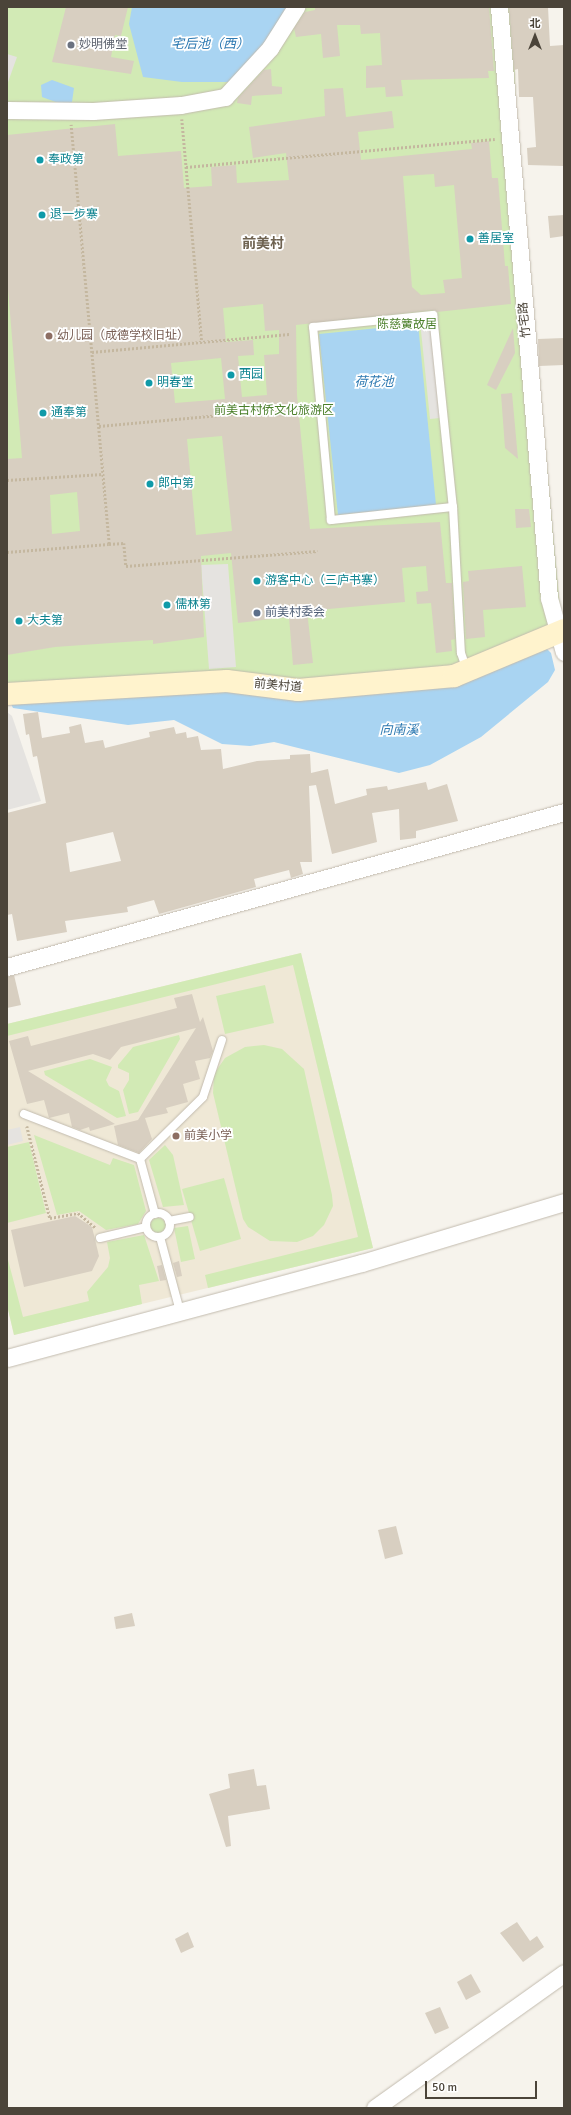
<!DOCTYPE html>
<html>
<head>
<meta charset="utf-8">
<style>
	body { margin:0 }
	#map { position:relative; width:571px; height:2115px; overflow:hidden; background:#f6f3ec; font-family:Signika,"Noto Sans SC",sans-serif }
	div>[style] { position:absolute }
	.education>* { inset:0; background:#efe8d6 }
	.green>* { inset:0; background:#d2eab5 }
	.round { border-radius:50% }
	.parking>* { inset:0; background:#e5e3e0 }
	.water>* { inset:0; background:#a9d4f2 }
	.building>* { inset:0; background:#d8cfc1 }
	.path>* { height:2.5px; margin-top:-1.25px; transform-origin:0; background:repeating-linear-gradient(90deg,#c4b79f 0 2px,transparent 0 4px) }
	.roads { filter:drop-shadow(0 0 1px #c2bbae) drop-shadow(0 0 1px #c2bbae) }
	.lane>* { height:8px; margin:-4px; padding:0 4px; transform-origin:4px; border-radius:4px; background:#fff }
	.lane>.ring { margin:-4px; padding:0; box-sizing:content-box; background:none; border:8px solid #fff; border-radius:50% }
	.street>* { height:17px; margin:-8.5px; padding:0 8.5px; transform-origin:8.5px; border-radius:8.5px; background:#fff }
	.secondary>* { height:22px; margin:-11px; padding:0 11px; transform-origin:11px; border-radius:11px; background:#fff3cd }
	.dots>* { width:11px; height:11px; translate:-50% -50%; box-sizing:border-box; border:2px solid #fff; border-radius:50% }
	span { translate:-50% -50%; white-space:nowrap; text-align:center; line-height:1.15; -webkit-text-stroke:3.5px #fff; paint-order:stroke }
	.worship-label { font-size:12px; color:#5b616d }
	.left { translate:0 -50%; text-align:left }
	.culture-label { font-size:12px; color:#0d838f }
	.street-label { font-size:12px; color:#4b4439 }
	.park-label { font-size:12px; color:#4a7f2a }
	.education-label { font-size:12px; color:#785e54 }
	.service-label { font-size:12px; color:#4e5e75 }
	.water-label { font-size:13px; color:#2e7ab2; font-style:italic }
	.quarter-label { font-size:14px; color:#6e6250; font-weight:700 }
	.frame { position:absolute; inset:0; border:8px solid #4b4439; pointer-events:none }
	.north { position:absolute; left:515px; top:16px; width:40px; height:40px; -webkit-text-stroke:3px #fff; paint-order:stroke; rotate:0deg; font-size:11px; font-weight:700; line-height:16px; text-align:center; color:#4b4439 }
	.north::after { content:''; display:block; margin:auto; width:14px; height:18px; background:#4b4439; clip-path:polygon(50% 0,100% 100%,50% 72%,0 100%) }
	.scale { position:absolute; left:425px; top:2081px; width:112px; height:18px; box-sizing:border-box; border:2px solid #4b4439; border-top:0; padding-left:5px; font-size:12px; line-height:14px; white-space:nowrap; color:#4b4439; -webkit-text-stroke:3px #fff; paint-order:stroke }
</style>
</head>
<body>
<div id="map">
	<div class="education">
		<div style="clip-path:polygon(301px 953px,373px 1248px,14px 1335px,7px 1305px,7px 1024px)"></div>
	</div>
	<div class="green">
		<div style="clip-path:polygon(7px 7px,514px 7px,516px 135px,561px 617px,520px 642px,446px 672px,300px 682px,7px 689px)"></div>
		<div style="clip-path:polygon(301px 953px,373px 1248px,208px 1288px,205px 1275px,358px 1237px,293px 965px,7px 1036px,7px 1024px)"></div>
		<div style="clip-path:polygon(265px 985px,274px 1023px,225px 1034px,216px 996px)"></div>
		<div style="clip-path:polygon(179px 1035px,180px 1039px,138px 1112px,129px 1114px,123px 1090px,129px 1080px,129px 1073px,118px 1068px,118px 1065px,133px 1047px)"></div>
		<div style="clip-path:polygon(264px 1045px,282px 1049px,304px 1069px,332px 1195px,333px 1206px,324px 1225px,313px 1236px,297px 1242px,270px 1241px,248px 1227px,243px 1219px,213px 1093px,214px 1074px,225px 1058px,245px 1047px)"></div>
		<div style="clip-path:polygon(90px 1059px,112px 1067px,106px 1080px,109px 1086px,119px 1091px,126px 1116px,117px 1118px,45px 1075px,44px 1071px)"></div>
		<div style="clip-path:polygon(34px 1135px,110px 1165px,113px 1158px,134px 1165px,146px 1211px,138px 1224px,106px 1230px,79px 1211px,57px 1215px)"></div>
		<div style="clip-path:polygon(29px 1142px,46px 1213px,7px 1223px,7px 1147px)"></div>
		<div style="clip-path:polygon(165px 1145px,173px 1155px,184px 1205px,163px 1207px,149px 1160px)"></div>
		<div style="clip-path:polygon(224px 1178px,241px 1239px,200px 1251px,182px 1189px)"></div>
		<div class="round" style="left:150px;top:1218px;width:16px;height:16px"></div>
		<div style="clip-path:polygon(188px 1226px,195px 1259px,181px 1262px,174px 1228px)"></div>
		<div style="clip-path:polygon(144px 1235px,159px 1281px,139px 1285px,142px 1304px,14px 1335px,7px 1305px,7px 1256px,23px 1317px,89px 1301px,87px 1292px,108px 1267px,110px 1258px,107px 1242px)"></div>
	</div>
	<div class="parking">
		<div style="clip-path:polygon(7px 54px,17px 57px,7px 85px)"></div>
		<div style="clip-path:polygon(430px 320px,440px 418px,430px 419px,420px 321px)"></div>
		<div style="clip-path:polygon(228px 564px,236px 667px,209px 669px,201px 565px)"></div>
		<div style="clip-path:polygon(7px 712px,12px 716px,41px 801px,7px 810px)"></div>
		<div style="clip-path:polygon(20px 1127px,23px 1141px,7px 1145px,7px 1130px)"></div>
	</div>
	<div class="water">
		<div style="clip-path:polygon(132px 7px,290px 7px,285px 19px,232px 82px,182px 82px,143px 77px,129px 24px)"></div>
		<div style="clip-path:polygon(52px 80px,74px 88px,72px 102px,64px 105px,42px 97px,41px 85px)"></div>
		<div style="clip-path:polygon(418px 324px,436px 505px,338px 515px,319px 334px)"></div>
		<div style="clip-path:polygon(547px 649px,551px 653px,555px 670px,548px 682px,481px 737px,430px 765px,399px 773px,274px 742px,250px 746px,222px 744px,174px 720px,128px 725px,13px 708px,11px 704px,235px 686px,305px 697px)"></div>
	</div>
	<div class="building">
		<div style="clip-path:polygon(66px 7px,128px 7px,121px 36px,115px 35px,111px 57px,134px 61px,131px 74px,52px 62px)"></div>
		<div style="clip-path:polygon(315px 7px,489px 7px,494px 71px,488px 71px,489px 78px,401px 80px,403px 96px,386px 97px,385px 87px,366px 88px,366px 66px,382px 65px,380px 33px,361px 34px,360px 25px,337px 25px,340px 56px,323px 58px,321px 34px,296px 37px,294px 28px,305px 12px,315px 10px)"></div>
		<div style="clip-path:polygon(509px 7px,548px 7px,550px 46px,564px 45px,564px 166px,528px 165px,527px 148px,536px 147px,533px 97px,519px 97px,518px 69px,514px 70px)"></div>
		<div style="clip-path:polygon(271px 69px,272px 86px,282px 87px,282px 94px,252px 96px,251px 105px,237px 103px,238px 98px,264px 70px)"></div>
		<div style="clip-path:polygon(evenodd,343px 88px,346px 117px,392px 111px,394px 128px,358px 132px,361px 160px,472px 149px,471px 143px,489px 141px,492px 178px,498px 178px,505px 266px,508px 266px,511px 304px,437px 312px,432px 310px,296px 325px,297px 395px,310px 529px,440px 522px,446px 583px,452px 583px,455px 639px,451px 640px,452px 651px,436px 653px,431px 603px,417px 604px,416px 592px,428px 591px,426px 566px,402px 568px,405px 602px,307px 611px,313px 663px,293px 665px,289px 617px,238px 623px,231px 553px,201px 556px,204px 637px,153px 644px,153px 640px,55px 647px,7px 655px,7px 459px,22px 458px,7px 277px,7px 135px,115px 124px,118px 156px,181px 151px,184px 188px,212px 186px,211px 167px,236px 165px,237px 183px,289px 180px,286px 153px,253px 158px,249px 127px,325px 116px,324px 89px,343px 88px,434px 174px,435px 187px,454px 185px,462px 278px,443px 280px,445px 293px,421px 295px,412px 287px,403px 176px,434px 174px,343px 88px,263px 304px,265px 331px,279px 330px,279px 354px,264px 355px,267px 395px,242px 397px,238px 356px,254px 355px,253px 340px,226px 342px,223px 308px,263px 304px,343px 88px,221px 358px,225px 399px,175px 403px,171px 363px,221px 358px,343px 88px,222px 436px,232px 531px,196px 535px,187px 439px,222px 436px,343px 88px,77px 492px,80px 531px,52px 534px,50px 495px,77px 492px)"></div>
		<div style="clip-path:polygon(564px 215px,564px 236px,550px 238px,548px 216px)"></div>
		<div style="clip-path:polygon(513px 328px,515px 353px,496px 390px,487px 385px)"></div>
		<div style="clip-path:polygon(564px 338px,564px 365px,539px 366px,538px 339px)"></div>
		<div style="clip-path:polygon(512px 393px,518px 459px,505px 448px,501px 394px)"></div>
		<div style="clip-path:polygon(515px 509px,529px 509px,531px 527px,516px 528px)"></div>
		<div style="clip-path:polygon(522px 566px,526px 607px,483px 610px,485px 637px,466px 639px,463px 582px,469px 581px,468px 571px)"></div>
		<div style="clip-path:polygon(evenodd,38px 712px,42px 738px,70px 733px,69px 727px,81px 724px,85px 743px,103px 740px,105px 748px,150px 737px,149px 732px,174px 727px,176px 734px,186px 732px,187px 738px,198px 736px,201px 750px,221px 749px,223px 769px,257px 761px,290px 759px,290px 755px,310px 754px,311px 773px,328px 769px,335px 804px,367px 795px,366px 789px,387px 786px,388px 790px,426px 782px,428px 790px,447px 784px,458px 821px,416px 831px,416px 838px,400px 840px,399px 809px,372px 813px,377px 842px,332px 854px,316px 785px,309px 786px,312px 862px,300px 862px,303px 874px,291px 878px,289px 870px,254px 879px,256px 887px,159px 914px,154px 900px,127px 907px,128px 912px,65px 921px,67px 932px,17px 941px,12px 914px,7px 915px,7px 813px,46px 803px,37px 756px,33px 757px,29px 734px,26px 735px,23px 714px,38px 712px,113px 832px,121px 861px,70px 872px,66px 843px,113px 832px)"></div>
		<div style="clip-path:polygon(14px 975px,21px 1005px,7px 1008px,7px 977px)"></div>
		<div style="clip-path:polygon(192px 994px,200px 1022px,203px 1017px,213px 1051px,210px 1058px,195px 1061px,200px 1079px,183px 1084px,188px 1102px,166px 1108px,168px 1113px,145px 1118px,152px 1139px,139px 1153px,118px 1145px,114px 1126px,138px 1120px,196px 1028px,121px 1047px,110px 1060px,93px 1054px,28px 1071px,115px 1124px,90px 1131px,89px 1127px,80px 1130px,72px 1127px,69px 1113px,49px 1118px,44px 1100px,27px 1104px,9px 1041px,28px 1036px,31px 1046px,177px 1008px,174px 998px)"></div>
		<div style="clip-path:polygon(75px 1216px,92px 1227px,99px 1256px,92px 1271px,24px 1287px,11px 1230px)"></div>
		<div style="clip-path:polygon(179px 1261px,182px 1276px,177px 1277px,173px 1263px)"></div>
		<div style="clip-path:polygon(162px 1265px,166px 1280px,160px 1281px,157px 1266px)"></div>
		<div style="clip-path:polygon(396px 1526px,403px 1554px,385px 1559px,378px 1530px)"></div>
		<div style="clip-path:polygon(132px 1613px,135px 1626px,116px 1629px,114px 1617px)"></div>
		<div style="clip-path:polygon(254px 1769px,257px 1786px,266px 1785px,270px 1809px,228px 1816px,231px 1846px,226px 1847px,209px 1794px,230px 1788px,228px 1774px)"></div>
		<div style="clip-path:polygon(517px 1922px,530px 1941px,537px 1936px,544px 1947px,523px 1962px,500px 1933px)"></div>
		<div style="clip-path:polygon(188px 1932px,194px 1947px,181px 1953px,175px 1939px)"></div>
		<div style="clip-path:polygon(471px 1974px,481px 1992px,466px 2000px,457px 1982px)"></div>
		<div style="clip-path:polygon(440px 2007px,449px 2028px,435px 2034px,425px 2013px)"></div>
	</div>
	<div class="path">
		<div style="left:182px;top:119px;width:224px;rotate:84.9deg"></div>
		<div style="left:186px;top:167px;width:310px;rotate:-5.2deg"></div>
		<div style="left:92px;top:352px;width:198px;rotate:-5.2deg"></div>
		<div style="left:99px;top:426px;width:199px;rotate:-5.2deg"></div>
		<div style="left:7px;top:480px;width:96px;rotate:-3.6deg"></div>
		<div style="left:109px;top:544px;width:15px;rotate:-4deg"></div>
		<div style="left:124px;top:543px;width:23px;rotate:85deg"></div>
		<div style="left:126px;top:566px;width:192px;rotate:-4.5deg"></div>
		<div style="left:7px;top:552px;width:102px;rotate:-4.5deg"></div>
		<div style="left:109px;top:544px;width:421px;rotate:-95.2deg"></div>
		<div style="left:27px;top:1126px;width:95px;rotate:76deg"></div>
		<div style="left:50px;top:1218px;width:28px;rotate:-10deg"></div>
		<div style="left:78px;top:1213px;width:23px;rotate:40deg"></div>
	</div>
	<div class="roads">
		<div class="lane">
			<div style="left:453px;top:507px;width:123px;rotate:173.9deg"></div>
			<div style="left:331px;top:520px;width:194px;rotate:-95.3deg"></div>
			<div style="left:313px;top:327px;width:121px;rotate:-5.7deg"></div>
			<div style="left:433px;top:315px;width:193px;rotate:84.1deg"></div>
			<div style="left:453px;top:507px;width:146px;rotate:86.9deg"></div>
			<div style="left:461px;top:653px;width:18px;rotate:71deg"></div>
			<div style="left:24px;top:1114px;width:124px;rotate:21.2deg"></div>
			<div style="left:140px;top:1159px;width:88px;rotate:-44.5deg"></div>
			<div style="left:203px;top:1097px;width:60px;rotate:-71.6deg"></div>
			<div style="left:140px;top:1159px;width:57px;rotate:74.7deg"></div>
			<div class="ring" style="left:146px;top:1213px;width:16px;height:16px"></div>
			<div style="left:169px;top:1221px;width:21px;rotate:-11deg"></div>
			<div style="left:160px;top:1237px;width:77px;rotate:74.9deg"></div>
			<div style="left:100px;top:1238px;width:47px;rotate:-13.4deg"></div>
		</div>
		<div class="street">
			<div style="left:499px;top:7px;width:593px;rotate:85.16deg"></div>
			<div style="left:549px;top:598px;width:56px;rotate:74.5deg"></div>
			<div style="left:7px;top:110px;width:86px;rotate:0.7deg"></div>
			<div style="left:93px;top:111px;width:88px;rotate:-3.9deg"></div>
			<div style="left:181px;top:105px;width:45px;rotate:-10.3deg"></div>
			<div style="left:225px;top:97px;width:67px;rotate:-47.4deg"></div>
			<div style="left:270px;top:48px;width:49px;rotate:-57.6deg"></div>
			<div style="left:7px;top:967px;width:578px;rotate:-15.55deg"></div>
			<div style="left:7px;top:1358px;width:367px;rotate:-15deg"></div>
			<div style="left:362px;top:1263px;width:211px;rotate:-16.8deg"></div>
			<div style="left:375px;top:2108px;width:232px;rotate:-35.5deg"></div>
		</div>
		<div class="secondary">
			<div style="left:7px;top:694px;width:220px;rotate:-3.4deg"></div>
			<div style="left:227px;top:681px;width:72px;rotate:7.2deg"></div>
			<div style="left:298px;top:690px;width:157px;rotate:-5.1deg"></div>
			<div style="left:454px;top:676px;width:119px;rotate:-22.7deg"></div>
		</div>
	</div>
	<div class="dots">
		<div style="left:71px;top:45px;background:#6b7280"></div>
		<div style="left:40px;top:160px;background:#0f9aa8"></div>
		<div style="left:42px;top:215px;background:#0f9aa8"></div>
		<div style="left:470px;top:239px;background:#0f9aa8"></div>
		<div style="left:49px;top:336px;background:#8d6e63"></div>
		<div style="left:231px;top:375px;background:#0f9aa8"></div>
		<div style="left:149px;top:383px;background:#0f9aa8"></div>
		<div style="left:43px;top:413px;background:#0f9aa8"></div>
		<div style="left:150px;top:484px;background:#0f9aa8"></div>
		<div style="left:257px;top:581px;background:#0f9aa8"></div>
		<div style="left:167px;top:605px;background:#0f9aa8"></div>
		<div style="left:257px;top:613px;background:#5c6f8a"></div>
		<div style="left:19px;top:621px;background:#0f9aa8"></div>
		<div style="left:176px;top:1136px;background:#8d6e63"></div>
	</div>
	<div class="worship-label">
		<span class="left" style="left:79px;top:45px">妙明佛堂</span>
	</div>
	<div class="culture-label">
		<span class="left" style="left:48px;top:160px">奉政第</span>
		<span class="left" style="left:50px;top:215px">退一步寨</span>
		<span class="left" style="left:478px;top:239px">善居室</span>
		<span class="left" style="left:239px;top:375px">西园</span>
		<span class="left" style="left:157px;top:383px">明春堂</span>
		<span class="left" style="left:51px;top:413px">通奉第</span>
		<span class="left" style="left:158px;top:484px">郎中第</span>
		<span class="left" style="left:265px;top:581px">游客中心（三庐书寨）</span>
		<span class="left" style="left:175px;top:605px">儒林第</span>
		<span class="left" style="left:27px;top:621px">大夫第</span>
	</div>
	<div class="street-label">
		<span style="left:525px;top:320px;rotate:-95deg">竹宅路</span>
		<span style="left:278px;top:686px;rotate:5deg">前美村道</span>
	</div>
	<div class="park-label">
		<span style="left:407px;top:325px">陈慈簧故居</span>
		<span style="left:274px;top:411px">前美古村侨文化旅游区</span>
	</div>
	<div class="education-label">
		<span class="left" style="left:57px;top:336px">幼儿园（成德学校旧址）</span>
		<span class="left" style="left:184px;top:1136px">前美小学</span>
	</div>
	<div class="service-label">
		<span class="left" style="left:265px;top:613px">前美村委会</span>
	</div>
	<div class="water-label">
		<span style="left:210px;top:44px">宅后池（西）</span>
		<span style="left:374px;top:382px">荷花池</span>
		<span style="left:399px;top:730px">向南溪</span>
	</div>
	<div class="quarter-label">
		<span style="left:263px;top:244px">前美村</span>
	</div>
	<div class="frame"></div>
	<div class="north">北</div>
	<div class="scale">50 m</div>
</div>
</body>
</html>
